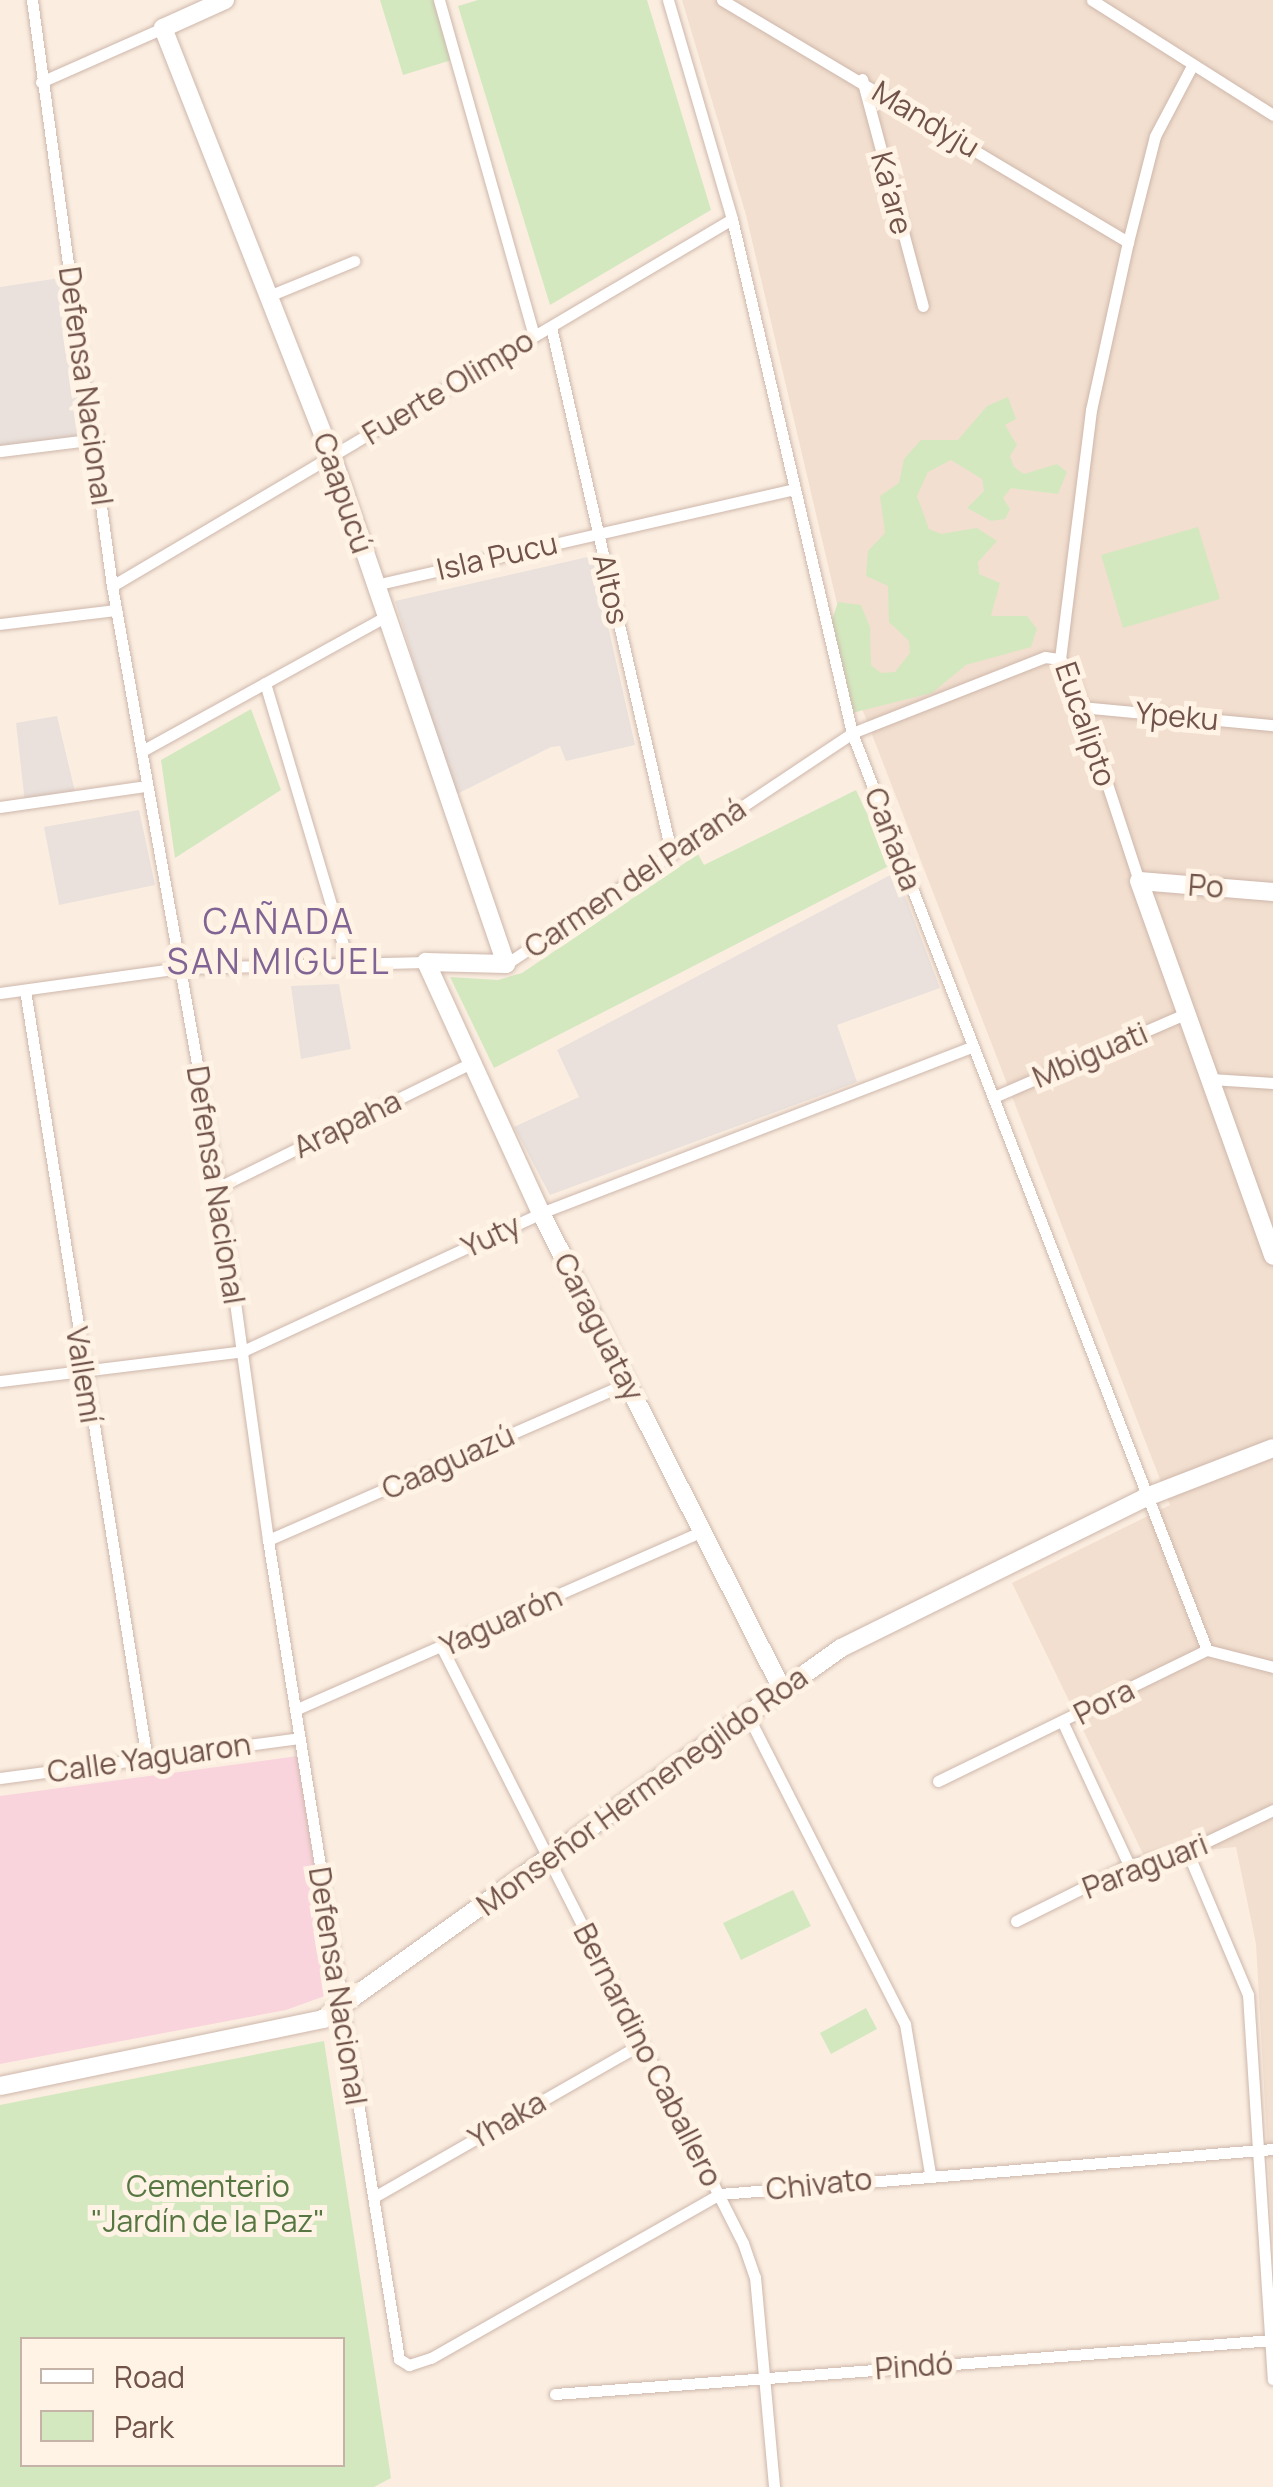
<!DOCTYPE html>
<html>
<head>
<meta charset="utf-8">
<style>
	body { margin:0 }
	#map { position:relative; width:1273px; height:2487px; overflow:hidden; background:#fbeee1; font-family:Manrope,sans-serif }
	div>[style] { position:absolute }
	.residential>* { inset:0; background:#f2dfcf }
	.industrial>* { inset:0; background:#eae1dc }
	.medical>* { inset:0; background:#f9d4dc }
	.green>* { inset:0; background:#d4e8c0 }
	.roads { filter:drop-shadow(0 0 2px #ceb7ab) drop-shadow(0 0 2px #ceb7ab) }
	.street>* { height:11px; margin:-5.5px; padding:0 5.5px; transform-origin:5.5px; border-radius:5.5px; background:#fff }
	.secondary>* { height:18px; margin:-9px; padding:0 9px; transform-origin:9px; border-radius:9px; background:#fff }
	span { translate:-50% -50%; white-space:nowrap; text-align:center; line-height:1.15; -webkit-text-stroke:10px #fff3e6; paint-order:stroke }
	.street-label { font-size:30px; color:#715349 }
	.park-label { font-size:30px; color:#567742 }
	.quarter-label { font-size:35px; color:#806494; letter-spacing:2.5px }
	.legend { position:absolute; left:20px; top:2337px; width:325px; height:130px; box-sizing:border-box; background:#fff3e6; border:2px solid #c6b3a7; margin:0; padding:12px 18px; list-style:none; font-size:30px; color:#715349 }
	.legend li { display:flex; align-items:center; gap:20px; height:50px }
	.legend b { width:50px; border:2px solid #c6b3a7 }
</style>
</head>
<body>
<div id="map">
	<div class="residential">
		<div style="clip-path:polygon(682px 0,1273px 0,1273px 2247px,1256px 1944px,1236px 1847px,1144px 1856px,1012px 1583px,1170px 1505px,861px 706px,746px 215px)"></div>
	</div>
	<div class="industrial">
		<div style="clip-path:polygon(67px 277px,90px 434px,0 448px,0 287px)"></div>
		<div style="clip-path:polygon(592px 556px,635px 745px,566px 761px,560px 746px,551px 747px,455px 795px,395px 601px)"></div>
		<div style="clip-path:polygon(57px 716px,76px 796px,25px 803px,16px 723px)"></div>
		<div style="clip-path:polygon(139px 810px,155px 885px,59px 905px,44px 827px)"></div>
		<div style="clip-path:polygon(896px 872px,940px 988px,837px 1025px,857px 1082px,550px 1195px,514px 1127px,579px 1097px,557px 1050px)"></div>
		<div style="clip-path:polygon(339px 984px,351px 1049px,301px 1059px,291px 986px)"></div>
	</div>
	<div class="medical">
		<div style="clip-path:polygon(298px 1756px,333px 1993px,286px 2010px,0 2064px,0 1796px)"></div>
	</div>
	<div class="green">
		<div style="clip-path:polygon(380px 0,437px 0,455px 59px,403px 75px)"></div>
		<div style="clip-path:polygon(478px 0,647px 0,711px 210px,550px 305px,458px 6px)"></div>
		<div style="clip-path:polygon(1008px 397px,1016px 419px,1005px 425px,1017px 445px,1010px 456px,1014px 467px,1024px 474px,1057px 464px,1067px 472px,1058px 494px,1011px 488px,1003px 498px,1010px 509px,1005px 519px,991px 521px,967px 508px,984px 491px,982px 479px,951px 460px,928px 472px,917px 496px,929px 529px,941px 534px,977px 528px,997px 541px,978px 562px,979px 574px,1000px 583px,991px 616px,1027px 616px,1037px 629px,1031px 647px,966px 665px,932px 693px,852px 713px,830px 626px,838px 602px,861px 605px,870px 627px,871px 665px,881px 673px,895px 672px,910px 653px,909px 641px,889px 622px,888px 586px,866px 576px,868px 551px,885px 533px,880px 496px,899px 483px,904px 459px,921px 440px,958px 440px,987px 406px)"></div>
		<div style="clip-path:polygon(1198px 527px,1220px 599px,1123px 628px,1101px 555px)"></div>
		<div style="clip-path:polygon(251px 709px,281px 790px,175px 858px,161px 760px)"></div>
		<div style="clip-path:polygon(856px 790px,891px 865px,494px 1068px,450px 977px,498px 980px,522px 973px,698px 854px,704px 865px)"></div>
		<div style="clip-path:polygon(793px 1890px,811px 1926px,741px 1960px,723px 1923px)"></div>
		<div style="clip-path:polygon(866px 2008px,877px 2029px,831px 2054px,820px 2033px)"></div>
		<div style="clip-path:polygon(evenodd,324px 2041px,391px 2478px,374px 2487px,0 2487px,0 2105px,324px 2041px,22px 2340px,342px 2340px,342px 2464px,22px 2464px,22px 2340px)"></div>
	</div>
	<div class="roads">
		<div class="street">
			<div style="left:32px;top:0;width:591px;rotate:82.23deg"></div>
			<div style="left:112px;top:586px;width:610px;rotate:79.91deg"></div>
			<div style="left:219px;top:1187px;width:356px;rotate:82.1deg"></div>
			<div style="left:268px;top:1540px;width:829px;rotate:80.91deg"></div>
			<div style="left:399px;top:2359px;width:12px;rotate:31deg"></div>
			<div style="left:409px;top:2365px;width:23px;rotate:-18deg"></div>
			<div style="left:431px;top:2358px;width:332px;rotate:-29.6deg"></div>
			<div style="left:720px;top:2194px;width:555px;rotate:-4.65deg"></div>
			<div style="left:439px;top:0;width:348px;rotate:74.2deg"></div>
			<div style="left:668px;top:0;width:228px;rotate:73.7deg"></div>
			<div style="left:732px;top:219px;width:528px;rotate:76.86deg"></div>
			<div style="left:852px;top:733px;width:983px;rotate:68.84deg"></div>
			<div style="left:722px;top:0;width:473px;rotate:30.8deg"></div>
			<div style="left:1092px;top:0;width:214px;rotate:32.4deg"></div>
			<div style="left:862px;top:79px;width:235px;rotate:75deg"></div>
			<div style="left:41px;top:82px;width:133px;rotate:-23.9deg"></div>
			<div style="left:271px;top:295px;width:90px;rotate:-22.3deg"></div>
			<div style="left:551px;top:327px;width:539px;rotate:77.12deg"></div>
			<div style="left:0;top:451px;width:98px;rotate:-7.1deg"></div>
			<div style="left:375px;top:585px;width:431px;rotate:-12.9deg"></div>
			<div style="left:112px;top:586px;width:720px;rotate:-30.62deg"></div>
			<div style="left:0;top:624px;width:117px;rotate:-6.9deg"></div>
			<div style="left:265px;top:683px;width:293px;rotate:73.4deg"></div>
			<div style="left:1081px;top:707px;width:193px;rotate:5.4deg"></div>
			<div style="left:142px;top:751px;width:277px;rotate:-28.9deg"></div>
			<div style="left:0;top:807px;width:148px;rotate:-8.2deg"></div>
			<div style="left:1139px;top:881px;width:221px;rotate:-108.2deg"></div>
			<div style="left:1070px;top:671px;width:16px;rotate:-130deg"></div>
			<div style="left:1060px;top:659px;width:251px;rotate:-82.9deg"></div>
			<div style="left:1091px;top:410px;width:172px;rotate:-77.6deg"></div>
			<div style="left:1128px;top:242px;width:109px;rotate:-75.7deg"></div>
			<div style="left:1155px;top:136px;width:81px;rotate:-62.2deg"></div>
			<div style="left:506px;top:964px;width:416px;rotate:-33.7deg"></div>
			<div style="left:852px;top:733px;width:207px;rotate:-21.5deg"></div>
			<div style="left:1045px;top:657px;width:15px;rotate:8deg"></div>
			<div style="left:25px;top:990px;width:779px;rotate:80.99deg"></div>
			<div style="left:0;top:993px;width:182px;rotate:-7.9deg"></div>
			<div style="left:180px;top:968px;width:246px;rotate:-1.4deg"></div>
			<div style="left:1211px;top:1079px;width:62px;rotate:3.7deg"></div>
			<div style="left:994px;top:1097px;width:210px;rotate:-23.5deg"></div>
			<div style="left:219px;top:1187px;width:285px;rotate:-26.2deg"></div>
			<div style="left:0;top:1381px;width:245px;rotate:-7deg"></div>
			<div style="left:243px;top:1351px;width:328px;rotate:-24.8deg"></div>
			<div style="left:541px;top:1213px;width:463px;rotate:-21.1deg"></div>
			<div style="left:268px;top:1540px;width:392px;rotate:-23.6deg"></div>
			<div style="left:442px;top:1648px;width:667px;rotate:63.17deg"></div>
			<div style="left:743px;top:2243px;width:36px;rotate:71deg"></div>
			<div style="left:755px;top:2277px;width:211px;rotate:84.8deg"></div>
			<div style="left:297px;top:1709px;width:443px;rotate:-23.7deg"></div>
			<div style="left:748px;top:1716px;width:346px;rotate:63deg"></div>
			<div style="left:905px;top:2024px;width:151px;rotate:80.5deg"></div>
			<div style="left:1063px;top:1723px;width:157px;rotate:65.1deg"></div>
			<div style="left:0;top:1778px;width:302px;rotate:-7.6deg"></div>
			<div style="left:938px;top:1781px;width:299px;rotate:-26deg"></div>
			<div style="left:1207px;top:1650px;width:68px;rotate:14.4deg"></div>
			<div style="left:1187px;top:1851px;width:156px;rotate:67deg"></div>
			<div style="left:1248px;top:1995px;width:385px;rotate:86.3deg"></div>
			<div style="left:1016px;top:1921px;width:126px;rotate:-26.4deg"></div>
			<div style="left:1129px;top:1865px;width:60px;rotate:-13.6deg"></div>
			<div style="left:1187px;top:1851px;width:95px;rotate:-25.5deg"></div>
			<div style="left:374px;top:2197px;width:308px;rotate:-29.8deg"></div>
			<div style="left:555px;top:2394px;width:720px;rotate:-4.3deg"></div>
		</div>
		<div class="secondary">
			<div style="left:225px;top:0;width:68px;rotate:155.7deg"></div>
			<div style="left:163px;top:28px;width:460px;rotate:68.5deg"></div>
			<div style="left:332px;top:456px;width:537px;rotate:71.09deg"></div>
			<div style="left:506px;top:964px;width:80px;rotate:-178.6deg"></div>
			<div style="left:426px;top:962px;width:276px;rotate:65.4deg"></div>
			<div style="left:541px;top:1213px;width:531px;rotate:63.15deg"></div>
			<div style="left:1273px;top:892px;width:134px;rotate:-175.3deg"></div>
			<div style="left:1139px;top:881px;width:398px;rotate:70.3deg"></div>
			<div style="left:0;top:2086px;width:330px;rotate:-11.7deg"></div>
			<div style="left:323px;top:2019px;width:637px;rotate:-35.61deg"></div>
			<div style="left:841px;top:1648px;width:338px;rotate:-26.3deg"></div>
			<div style="left:1144px;top:1498px;width:138px;rotate:-21.2deg"></div>
		</div>
	</div>
	<div class="street-label">
		<span style="left:926px;top:119px;rotate:31deg">Mandyju</span>
		<span style="left:892px;top:193px;rotate:75deg">Ka'are</span>
		<span style="left:86px;top:386px;rotate:82deg">Defensa Nacional</span>
		<span style="left:448px;top:387px;rotate:-31deg">Fuerte Olimpo</span>
		<span style="left:343px;top:493px;rotate:71deg">Caapucú</span>
		<span style="left:497px;top:556px;rotate:-13deg">Isla Pucu</span>
		<span style="left:611px;top:589px;rotate:77deg">Altos</span>
		<span style="left:1177px;top:716px;rotate:5deg">Ypeku</span>
		<span style="left:1086px;top:724px;rotate:71deg">Eucalipto</span>
		<span style="left:893px;top:839px;rotate:69deg">Cañada</span>
		<span style="left:635px;top:878px;rotate:-34deg">Carmen del Paraná</span>
		<span style="left:1206px;top:886px;rotate:4deg">Po</span>
		<span style="left:1090px;top:1055px;rotate:-23deg">Mbiguati</span>
		<span style="left:347px;top:1124px;rotate:-26deg">Arapaha</span>
		<span style="left:216px;top:1185px;rotate:81deg">Defensa Nacional</span>
		<span style="left:491px;top:1236px;rotate:-25deg">Yuty</span>
		<span style="left:599px;top:1327px;rotate:63deg">Caraguatay</span>
		<span style="left:84px;top:1375px;rotate:81deg">Vallemí</span>
		<span style="left:448px;top:1462px;rotate:-24deg">Caaguazú</span>
		<span style="left:501px;top:1621px;rotate:-24deg">Yaguarón</span>
		<span style="left:1104px;top:1702px;rotate:-27deg">Pora</span>
		<span style="left:149px;top:1758px;rotate:-8deg">Calle Yaguaron</span>
		<span style="left:642px;top:1791px;rotate:-36deg">Monseñor Hermenegildo Roa</span>
		<span style="left:1145px;top:1866px;rotate:-21deg">Paraguari</span>
		<span style="left:338px;top:1986px;rotate:81deg">Defensa Nacional</span>
		<span style="left:648px;top:2055px;rotate:63deg">Bernardino Caballero</span>
		<span style="left:507px;top:2120px;rotate:-30deg">Yhaka</span>
		<span style="left:819px;top:2184px;rotate:-6deg">Chivato</span>
		<span style="left:914px;top:2366px;rotate:-4deg">Pindó</span>
	</div>
	<div class="park-label">
		<span style="left:208px;top:2203px">Cementerio<br>"Jardín de la Paz"</span>
	</div>
	<div class="quarter-label">
		<span style="left:279px;top:941px">CAÑADA<br>SAN MIGUEL</span>
	</div>
	<ul class="legend">
	<li><b style="height:12px;background:#fff"></b>Road</li>
	<li><b style="height:28px;background:#d4e8c0"></b>Park</li>
	</ul>
</div>
</body>
</html>
